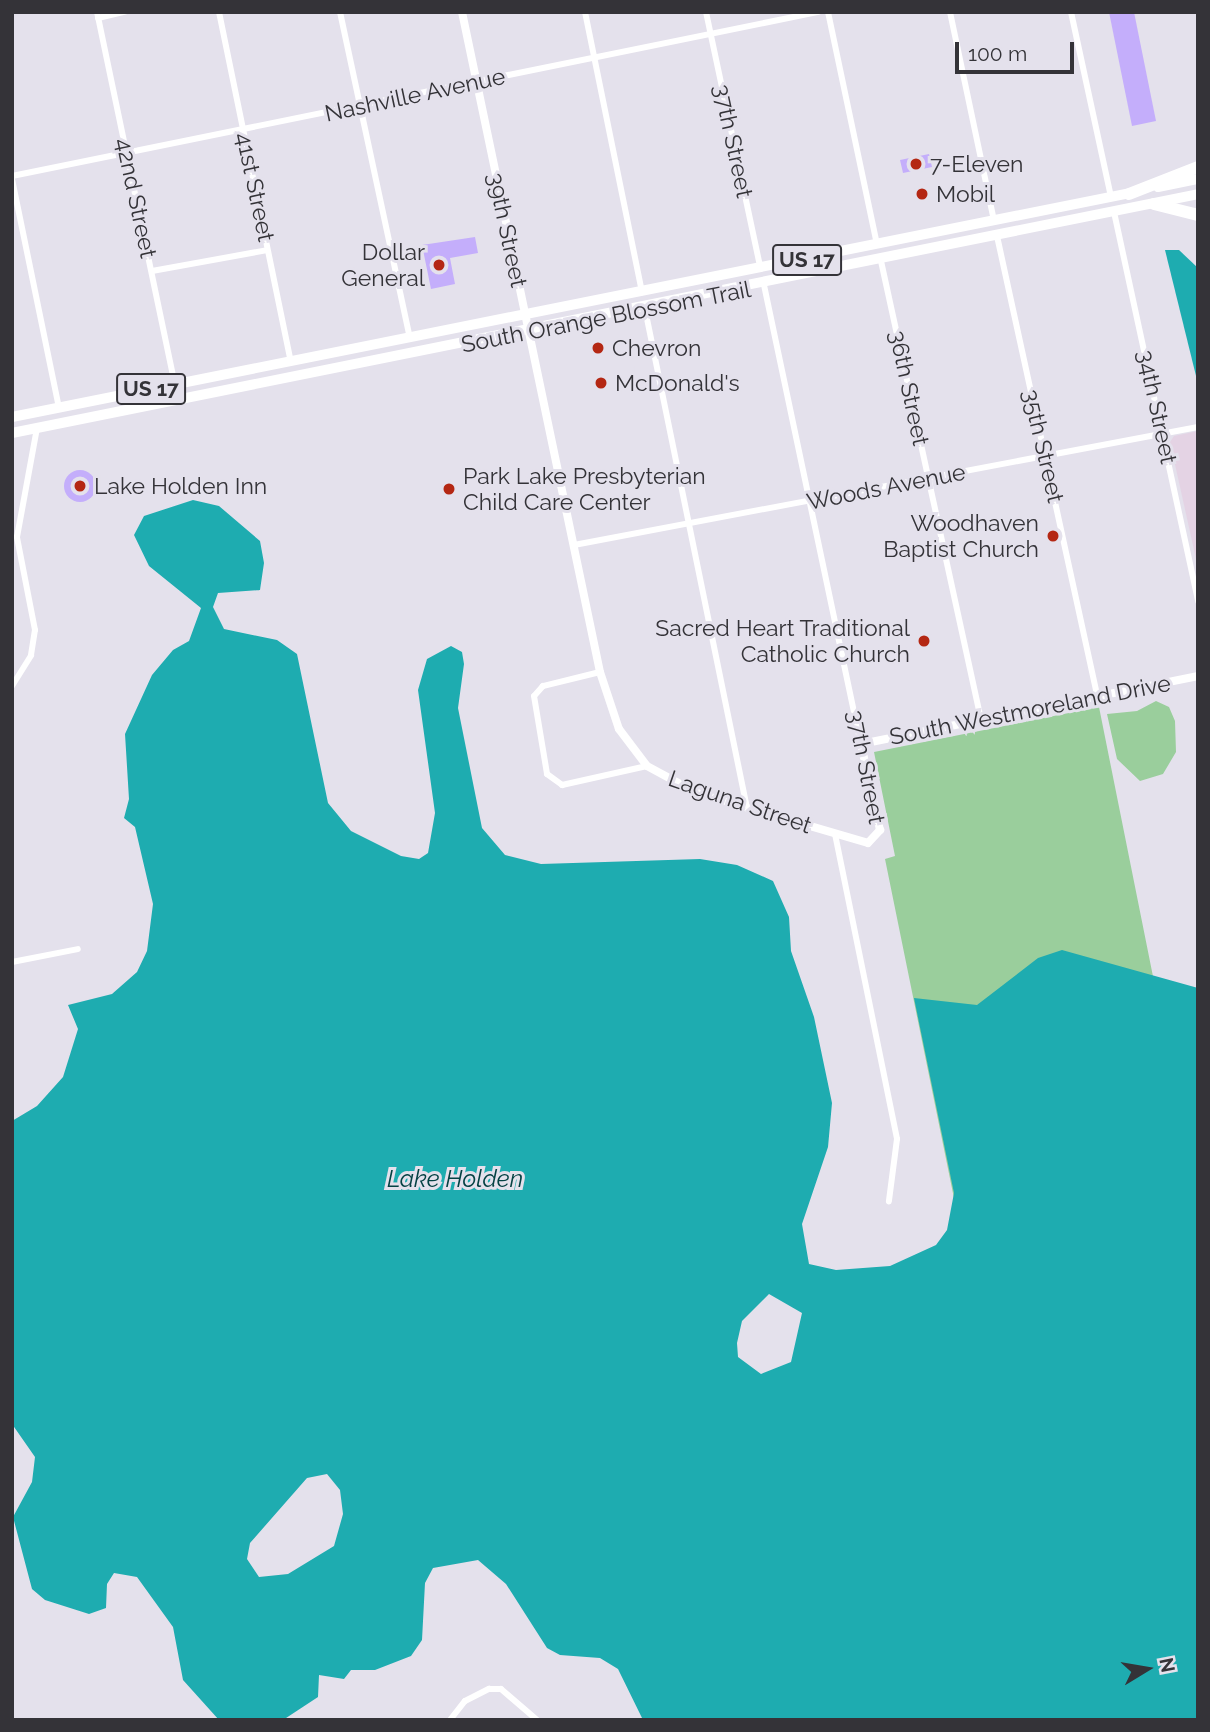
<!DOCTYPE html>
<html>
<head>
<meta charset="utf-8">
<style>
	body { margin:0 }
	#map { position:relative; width:1210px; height:1732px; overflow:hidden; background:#e4e1ec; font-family:Raleway,sans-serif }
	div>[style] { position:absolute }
	.education>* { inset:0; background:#e4d3e4 }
	.green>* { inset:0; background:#9ace9c }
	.water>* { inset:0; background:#1eacb0 }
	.building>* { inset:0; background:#c4aefb }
	.round { border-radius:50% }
	.minor>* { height:6px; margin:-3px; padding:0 3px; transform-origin:3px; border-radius:3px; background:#fff }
	.tertiary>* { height:8px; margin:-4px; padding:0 4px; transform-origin:4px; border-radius:4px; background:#fff }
	.primary>* { height:10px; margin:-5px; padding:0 5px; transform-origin:5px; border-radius:5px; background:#fff }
	.motorway>* { height:12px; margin:-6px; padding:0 6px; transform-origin:6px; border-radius:6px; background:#fff }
	.dots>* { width:19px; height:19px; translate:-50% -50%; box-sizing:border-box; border:4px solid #e4e1ec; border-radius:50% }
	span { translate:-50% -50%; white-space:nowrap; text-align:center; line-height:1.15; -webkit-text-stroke:6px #e4e1ec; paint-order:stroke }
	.shield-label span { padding:2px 5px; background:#e4e1ec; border:2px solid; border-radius:5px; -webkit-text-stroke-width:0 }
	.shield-label { font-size:21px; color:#343338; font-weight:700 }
	.street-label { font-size:23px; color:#343338 }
	.poi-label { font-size:23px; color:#343338 }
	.left { translate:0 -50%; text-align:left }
	.right { translate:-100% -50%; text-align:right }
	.water-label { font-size:24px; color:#044143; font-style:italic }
	.frame { position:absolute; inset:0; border:14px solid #343338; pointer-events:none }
	.north { position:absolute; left:1112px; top:1634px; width:70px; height:70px; -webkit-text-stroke:5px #e4e1ec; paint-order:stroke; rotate:79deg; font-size:19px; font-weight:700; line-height:28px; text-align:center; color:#343338 }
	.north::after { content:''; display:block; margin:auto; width:24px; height:32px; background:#343338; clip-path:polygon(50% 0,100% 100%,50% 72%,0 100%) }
	.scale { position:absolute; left:955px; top:42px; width:119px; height:32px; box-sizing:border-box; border:4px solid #343338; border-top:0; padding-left:9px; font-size:21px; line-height:24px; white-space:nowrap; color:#343338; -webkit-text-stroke:5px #e4e1ec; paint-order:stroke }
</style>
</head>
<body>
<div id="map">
	<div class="education">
		<div style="clip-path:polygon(1198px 431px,1198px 568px,1170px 442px,1174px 436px)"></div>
	</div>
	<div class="green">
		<div style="clip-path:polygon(1156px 701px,1169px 707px,1175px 721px,1176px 752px,1163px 774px,1140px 781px,1117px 759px,1107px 714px,1137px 711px)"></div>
		<div style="clip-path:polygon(1099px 707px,1191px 1166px,957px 1213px,885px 859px,895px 856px,874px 752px)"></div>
	</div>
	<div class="water">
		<div style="clip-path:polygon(1165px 250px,1179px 250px,1198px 268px,1198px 384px)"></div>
		<div style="clip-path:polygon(evenodd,193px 500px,219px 506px,260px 541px,264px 563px,260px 590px,218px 593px,213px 607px,224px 629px,277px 640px,297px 654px,328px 803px,351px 831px,401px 856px,419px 859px,428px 853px,435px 813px,418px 690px,427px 659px,451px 646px,462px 652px,464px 664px,458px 708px,482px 828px,505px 855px,541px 864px,700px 859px,737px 865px,773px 881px,789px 917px,791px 951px,814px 1017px,832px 1103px,828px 1147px,802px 1224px,809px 1264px,836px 1270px,890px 1266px,936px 1245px,947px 1230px,954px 1193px,914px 998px,977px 1005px,1038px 958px,1062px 950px,1198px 988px,1198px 1720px,643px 1720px,618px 1669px,600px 1658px,560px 1655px,547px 1648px,506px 1584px,478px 1560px,433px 1568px,425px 1583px,422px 1640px,411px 1656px,375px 1670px,351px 1670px,344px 1679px,319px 1675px,318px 1697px,283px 1720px,219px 1720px,183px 1680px,173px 1627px,137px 1577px,114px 1573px,107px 1584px,106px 1608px,89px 1614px,45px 1600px,32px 1589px,13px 1517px,32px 1482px,35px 1457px,12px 1424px,12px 1121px,37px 1106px,63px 1077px,78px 1029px,68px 1005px,112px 994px,137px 972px,147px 951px,153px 904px,135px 827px,124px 818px,129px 799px,125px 734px,152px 675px,173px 650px,189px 641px,201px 608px,149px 566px,134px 535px,144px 516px,193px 500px,769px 1294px,802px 1313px,791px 1362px,761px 1374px,738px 1357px,737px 1343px,742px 1321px,769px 1294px,193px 500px,327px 1474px,340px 1490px,343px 1514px,334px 1546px,288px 1574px,259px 1577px,247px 1559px,250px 1543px,307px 1478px,327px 1474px)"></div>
	</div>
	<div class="building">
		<div style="clip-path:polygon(1109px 12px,1134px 12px,1156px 121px,1132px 126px)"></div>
		<div style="clip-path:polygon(929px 154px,932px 167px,903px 173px,900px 160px)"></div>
		<div style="clip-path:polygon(475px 237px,478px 253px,450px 258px,455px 284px,431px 289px,422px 245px)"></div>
		<div class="round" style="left:64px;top:470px;width:32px;height:32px"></div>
	</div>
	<div class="minor">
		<div style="left:97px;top:12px;width:380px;rotate:78.2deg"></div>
		<div style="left:219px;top:12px;width:357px;rotate:78.4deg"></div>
		<div style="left:340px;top:12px;width:333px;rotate:77.9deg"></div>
		<div style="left:585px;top:12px;width:286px;rotate:78.5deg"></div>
		<div style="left:706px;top:12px;width:261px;rotate:78deg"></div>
		<div style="left:828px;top:12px;width:237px;rotate:78.1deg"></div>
		<div style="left:950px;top:12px;width:213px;rotate:78.1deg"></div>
		<div style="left:1071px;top:12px;width:189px;rotate:77.8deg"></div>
		<div style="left:98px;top:18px;width:28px;rotate:-13deg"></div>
		<div style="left:12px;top:176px;width:823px;rotate:-11.5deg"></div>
		<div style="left:12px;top:179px;width:233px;rotate:78.4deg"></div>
		<div style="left:1114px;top:212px;width:399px;rotate:77.8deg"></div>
		<div style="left:997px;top:236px;width:473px;rotate:77.7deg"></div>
		<div style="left:881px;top:261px;width:471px;rotate:77.7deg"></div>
		<div style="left:152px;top:271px;width:117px;rotate:-10.3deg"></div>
		<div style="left:764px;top:285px;width:469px;rotate:78.1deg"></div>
		<div style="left:645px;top:309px;width:509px;rotate:78.45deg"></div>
		<div style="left:574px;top:545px;width:635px;rotate:-10.71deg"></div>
		<div style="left:600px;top:672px;width:59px;rotate:166.2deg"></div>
		<div style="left:543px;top:686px;width:13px;rotate:132deg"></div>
		<div style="left:534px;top:696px;width:79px;rotate:80.5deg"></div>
		<div style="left:547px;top:774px;width:19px;rotate:36deg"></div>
		<div style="left:562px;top:785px;width:87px;rotate:-12.6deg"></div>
		<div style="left:12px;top:686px;width:36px;rotate:-58deg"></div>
		<div style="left:31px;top:655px;width:25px;rotate:-81deg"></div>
		<div style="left:35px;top:630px;width:95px;rotate:-101deg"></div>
		<div style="left:17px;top:537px;width:111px;rotate:-79.6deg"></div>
		<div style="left:835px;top:834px;width:311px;rotate:78.5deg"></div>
		<div style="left:897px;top:1139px;width:63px;rotate:97.4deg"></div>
		<div style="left:12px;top:962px;width:67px;rotate:-11.1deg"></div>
		<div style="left:450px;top:1720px;width:24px;rotate:-52deg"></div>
		<div style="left:465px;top:1701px;width:27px;rotate:-27deg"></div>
		<div style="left:489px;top:1689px;width:12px"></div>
		<div style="left:501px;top:1689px;width:48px;rotate:40.7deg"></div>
	</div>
	<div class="tertiary">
		<div style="left:462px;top:12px;width:674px;rotate:78.19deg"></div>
		<div style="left:600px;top:672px;width:60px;rotate:71.6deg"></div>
		<div style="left:619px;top:729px;width:46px;rotate:52.9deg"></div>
		<div style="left:647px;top:766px;width:57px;rotate:28.4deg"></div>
		<div style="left:697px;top:793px;width:178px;rotate:16.3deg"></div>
		<div style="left:868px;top:843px;width:18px;rotate:-47deg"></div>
		<div style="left:880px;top:830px;width:88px;rotate:-102.5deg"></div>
		<div style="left:861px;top:744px;width:344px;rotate:-11.4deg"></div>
	</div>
	<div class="primary">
		<div style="left:1158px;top:187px;width:41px;rotate:-11.3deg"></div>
		<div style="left:12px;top:417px;width:1145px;rotate:-11.33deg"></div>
		<div style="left:12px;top:433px;width:1210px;rotate:-11.39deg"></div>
	</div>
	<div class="motorway">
		<div style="left:1129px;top:194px;width:74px;rotate:-21.4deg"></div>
		<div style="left:1154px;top:204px;width:45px;rotate:14deg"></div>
	</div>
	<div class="dots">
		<div style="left:916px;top:164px;background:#b42713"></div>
		<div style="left:922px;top:194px;background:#b42713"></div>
		<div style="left:439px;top:265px;background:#b42713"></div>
		<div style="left:598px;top:348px;background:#b42713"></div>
		<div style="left:601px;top:383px;background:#b42713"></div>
		<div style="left:80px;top:486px;background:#b42713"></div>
		<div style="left:449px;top:489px;background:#b42713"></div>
		<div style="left:1053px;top:536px;background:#b42713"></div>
		<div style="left:924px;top:641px;background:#b42713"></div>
	</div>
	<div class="shield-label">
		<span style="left:807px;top:260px">US 17</span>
		<span style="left:151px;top:389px">US 17</span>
	</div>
	<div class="street-label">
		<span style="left:415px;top:95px;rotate:-12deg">Nashville Avenue</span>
		<span style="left:733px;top:141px;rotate:78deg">37th Street</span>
		<span style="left:255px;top:187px;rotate:78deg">41st Street</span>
		<span style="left:136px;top:198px;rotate:78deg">42nd Street</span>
		<span style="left:507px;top:230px;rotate:78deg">39th Street</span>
		<span style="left:606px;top:317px;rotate:-11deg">South Orange Blossom Trail</span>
		<span style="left:909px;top:388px;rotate:78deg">36th Street</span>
		<span style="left:1157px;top:407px;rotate:78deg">34th Street</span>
		<span style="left:1043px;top:446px;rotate:77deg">35th Street</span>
		<span style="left:886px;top:487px;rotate:-11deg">Woods Avenue</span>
		<span style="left:1030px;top:710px;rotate:-11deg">South Westmoreland Drive</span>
		<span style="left:866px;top:767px;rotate:79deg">37th Street</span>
		<span style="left:740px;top:802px;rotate:19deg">Laguna Street</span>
	</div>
	<div class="poi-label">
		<span class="left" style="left:930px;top:164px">7-Eleven</span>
		<span class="left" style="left:936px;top:194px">Mobil</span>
		<span class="right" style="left:425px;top:265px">Dollar<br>General</span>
		<span class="left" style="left:612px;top:348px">Chevron</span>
		<span class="left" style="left:615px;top:383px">McDonald's</span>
		<span class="left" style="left:463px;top:489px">Park Lake Presbyterian<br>Child Care Center</span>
		<span class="left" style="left:94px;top:486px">Lake Holden Inn</span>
		<span class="right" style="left:1039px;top:536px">Woodhaven<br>Baptist Church</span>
		<span class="right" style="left:910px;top:641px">Sacred Heart Traditional<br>Catholic Church</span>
	</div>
	<div class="water-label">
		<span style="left:455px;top:1179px">Lake Holden</span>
	</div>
	<div class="frame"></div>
	<div class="north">N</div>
	<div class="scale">100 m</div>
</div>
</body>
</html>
